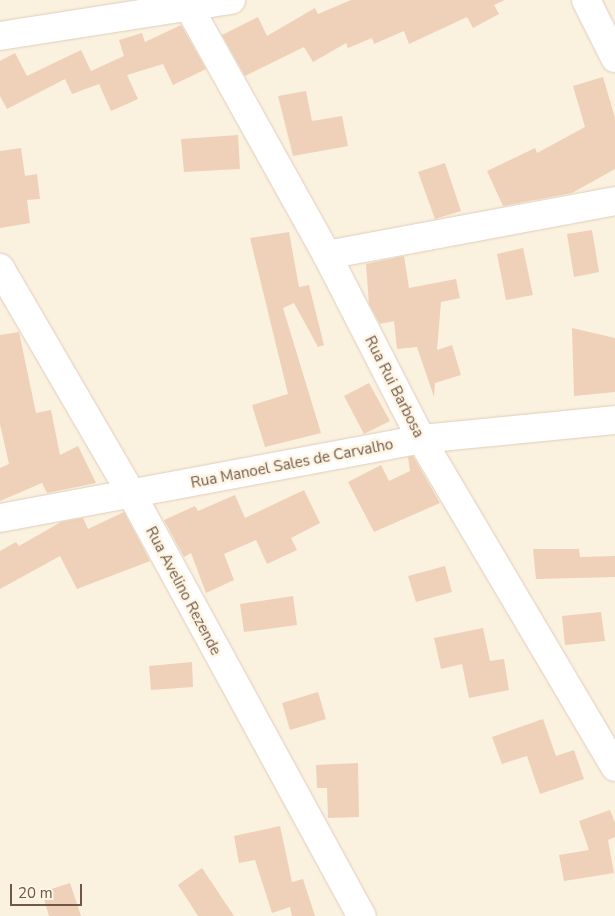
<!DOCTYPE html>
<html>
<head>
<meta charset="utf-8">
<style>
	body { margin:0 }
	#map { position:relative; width:615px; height:916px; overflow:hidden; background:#fbf1df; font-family:"Nunito Sans",sans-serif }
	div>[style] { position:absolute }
	.building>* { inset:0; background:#efd0b8 }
	.roads { filter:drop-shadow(0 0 1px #decdbc) drop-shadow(0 0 1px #decdbc) }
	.minor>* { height:28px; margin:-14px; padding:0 14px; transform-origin:14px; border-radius:14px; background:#fff }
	span { translate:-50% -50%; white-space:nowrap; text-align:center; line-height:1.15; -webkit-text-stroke:5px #fef5e5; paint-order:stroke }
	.street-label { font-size:15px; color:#705848 }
	.scale { position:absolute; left:10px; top:884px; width:72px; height:22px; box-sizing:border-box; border:2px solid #705848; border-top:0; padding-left:6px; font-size:15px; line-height:18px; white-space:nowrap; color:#705848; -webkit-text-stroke:4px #fef5e5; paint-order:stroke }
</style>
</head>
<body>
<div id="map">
	<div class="building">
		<div style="clip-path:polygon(351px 0,505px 0,494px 5px,499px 14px,473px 28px,467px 17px,409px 44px,404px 31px,374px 44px,372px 38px,348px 48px,346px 43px,313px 62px,304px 47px,245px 76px,222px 35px,258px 17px,267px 36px,315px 8px,318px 14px)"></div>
		<div style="clip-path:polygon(181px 25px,206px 69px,173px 85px,163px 64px,127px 75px,138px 99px,111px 111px,99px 84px,72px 94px,65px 79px,7px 109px,0 96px,0 61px,15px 53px,27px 76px,81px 50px,91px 71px,124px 56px,119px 40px,142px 33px,145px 42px)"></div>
		<div style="clip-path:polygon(603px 77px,615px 118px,615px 169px,572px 193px,503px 206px,487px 171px,535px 148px,537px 153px,585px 127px,573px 86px)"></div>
		<div style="clip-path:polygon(306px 91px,312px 121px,342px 116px,348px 146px,293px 156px,278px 96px)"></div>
		<div style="clip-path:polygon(238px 135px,240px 169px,184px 172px,181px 139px)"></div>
		<div style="clip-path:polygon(21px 148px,25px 176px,37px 174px,40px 199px,27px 200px,30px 223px,0 228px,0 151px)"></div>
		<div style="clip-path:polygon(445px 163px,461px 211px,435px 219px,418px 172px)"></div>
		<div style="clip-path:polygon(592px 230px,599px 272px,574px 277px,567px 234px)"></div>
		<div style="clip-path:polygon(289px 232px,299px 287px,309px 285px,324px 345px,318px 347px,294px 303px,283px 308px,321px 433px,265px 447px,252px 405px,288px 394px,250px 238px)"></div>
		<div style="clip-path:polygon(523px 248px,533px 295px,506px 300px,497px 254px)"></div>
		<div style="clip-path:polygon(404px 256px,409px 288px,456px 279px,460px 298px,441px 302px,437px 350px,452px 345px,461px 375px,435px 383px,434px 397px,417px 347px,397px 349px,394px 321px,380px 324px,369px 304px,366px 264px)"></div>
		<div style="clip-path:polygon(572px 328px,615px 338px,615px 392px,574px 396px)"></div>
		<div style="clip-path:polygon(19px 332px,36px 413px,51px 410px,60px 455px,78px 446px,96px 483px,47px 493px,42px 483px,0 501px,0 468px,9px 464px,0 424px,0 335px)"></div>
		<div style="clip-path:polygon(369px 383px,390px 421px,364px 434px,344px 396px)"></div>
		<div style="clip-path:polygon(413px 456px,440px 503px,374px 532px,348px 482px,381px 465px,389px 481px,410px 471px,408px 457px)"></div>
		<div style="clip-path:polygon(304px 490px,320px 523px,291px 538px,297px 550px,267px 564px,256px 540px,224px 554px,234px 580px,206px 593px,191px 553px,184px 557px,164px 520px,195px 506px,198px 511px,235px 495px,245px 518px)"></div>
		<div style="clip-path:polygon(124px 512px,150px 561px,77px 589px,60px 556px,0 589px,0 551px,16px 542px,19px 546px,61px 522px,83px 518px,88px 529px)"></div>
		<div style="clip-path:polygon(533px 549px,579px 549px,580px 557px,615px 556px,615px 577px,536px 579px)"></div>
		<div style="clip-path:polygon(445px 566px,452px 592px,416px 602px,408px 576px)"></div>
		<div style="clip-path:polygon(293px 596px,297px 625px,244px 632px,240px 604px)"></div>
		<div style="clip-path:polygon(601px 612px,605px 641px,565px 645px,562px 616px)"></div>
		<div style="clip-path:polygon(483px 628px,490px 661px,504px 659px,509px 690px,469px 698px,462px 664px,441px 669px,434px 638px)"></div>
		<div style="clip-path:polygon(192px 662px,193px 687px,151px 690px,149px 666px)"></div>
		<div style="clip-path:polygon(318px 692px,326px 719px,290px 730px,282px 703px)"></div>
		<div style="clip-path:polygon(543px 719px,556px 756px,574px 750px,584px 779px,540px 794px,527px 756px,502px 764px,492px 737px)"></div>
		<div style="clip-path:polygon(358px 763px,359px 817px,328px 818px,327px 788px,317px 788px,316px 765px)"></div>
		<div style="clip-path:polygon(610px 810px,615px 823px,615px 837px,608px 840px,614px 873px,564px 881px,559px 855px,589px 850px,579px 821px)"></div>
		<div style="clip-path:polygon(280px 826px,292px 882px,303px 879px,315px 916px,292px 916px,290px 907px,272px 913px,255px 860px,239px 863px,234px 836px)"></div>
		<div style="clip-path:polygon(202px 868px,234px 916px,198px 916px,178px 885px)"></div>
		<div style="clip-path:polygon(70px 883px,81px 916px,49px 916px,42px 892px)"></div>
	</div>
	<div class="roads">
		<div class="minor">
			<div style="left:185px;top:0;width:292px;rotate:60.9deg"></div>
			<div style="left:327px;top:255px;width:207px;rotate:62.9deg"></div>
			<div style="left:421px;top:439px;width:381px;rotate:59.4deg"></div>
			<div style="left:586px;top:0;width:65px;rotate:63.4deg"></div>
			<div style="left:0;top:36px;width:234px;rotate:-8.9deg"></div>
			<div style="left:327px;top:255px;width:293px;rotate:-10.6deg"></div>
			<div style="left:0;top:268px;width:263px;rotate:59.8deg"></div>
			<div style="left:132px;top:495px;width:480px;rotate:61.4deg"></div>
			<div style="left:0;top:518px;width:428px;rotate:-10.6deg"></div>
			<div style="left:421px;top:439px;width:195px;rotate:-5.6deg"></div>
		</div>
	</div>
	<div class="street-label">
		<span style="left:394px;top:387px;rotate:63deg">Rua Rui Barbosa</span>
		<span style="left:292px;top:464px;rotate:-11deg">Rua Manoel Sales de Carvalho</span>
		<span style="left:183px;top:591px;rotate:62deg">Rua Avelino Rezende</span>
	</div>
	<div class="scale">20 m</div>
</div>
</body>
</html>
